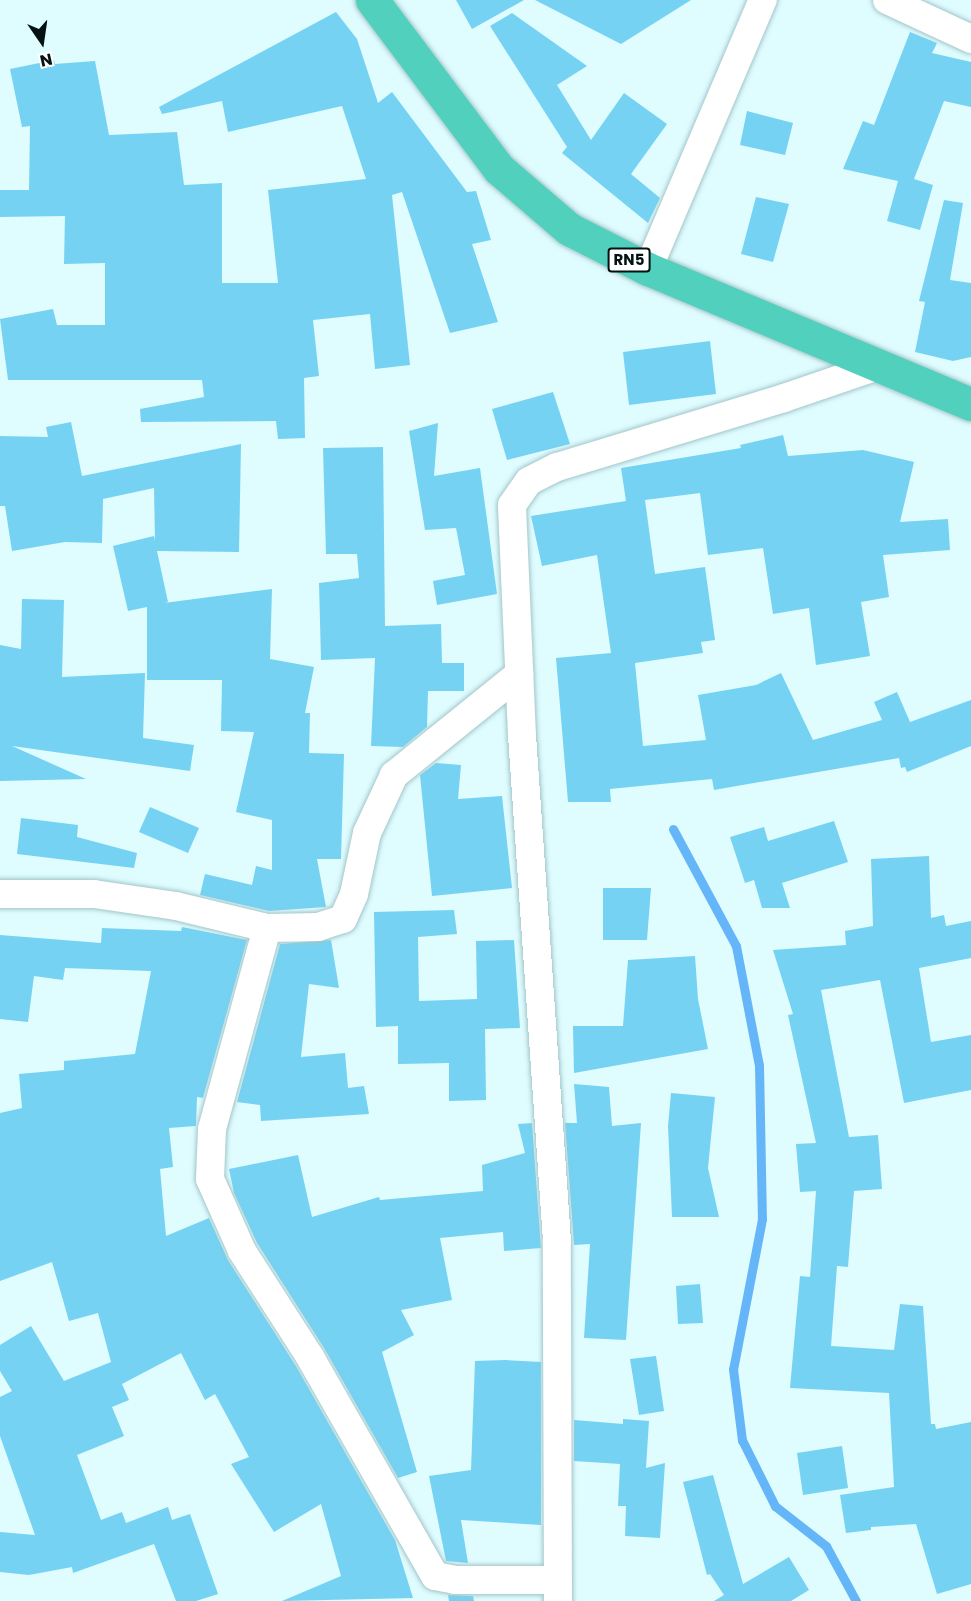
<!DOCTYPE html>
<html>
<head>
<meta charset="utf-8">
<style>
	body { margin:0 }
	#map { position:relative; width:971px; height:1601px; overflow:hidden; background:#dffcff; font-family:Poppins,sans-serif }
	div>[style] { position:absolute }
	.stream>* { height:9px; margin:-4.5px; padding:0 4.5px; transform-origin:4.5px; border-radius:4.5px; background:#64b6f8 }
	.building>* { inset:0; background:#75d2f3 }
	.roads { filter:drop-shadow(0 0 2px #a2c6c9) drop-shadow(0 0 2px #a2c6c9) }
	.street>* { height:28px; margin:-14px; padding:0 14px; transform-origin:14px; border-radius:14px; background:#fff }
	.highway>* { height:33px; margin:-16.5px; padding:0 16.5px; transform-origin:16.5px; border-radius:16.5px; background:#51d0be }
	span { translate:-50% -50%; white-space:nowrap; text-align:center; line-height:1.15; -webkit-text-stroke:4.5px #fff; paint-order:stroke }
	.shield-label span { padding:2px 4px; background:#fff; border:2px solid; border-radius:4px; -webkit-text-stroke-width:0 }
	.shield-label { font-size:15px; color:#051213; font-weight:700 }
	.north { position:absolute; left:12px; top:12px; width:60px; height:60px; -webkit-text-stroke:4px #fff; paint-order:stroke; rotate:167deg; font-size:16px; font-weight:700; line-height:24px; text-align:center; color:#051213 }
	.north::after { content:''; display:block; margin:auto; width:21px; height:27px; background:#051213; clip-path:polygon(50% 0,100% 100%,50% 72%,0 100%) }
</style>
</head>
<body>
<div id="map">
	<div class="stream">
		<div style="left:673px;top:829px;width:133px;rotate:61.7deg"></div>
		<div style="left:736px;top:946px;width:121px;rotate:79.1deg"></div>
		<div style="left:759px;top:1065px;width:154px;rotate:88.9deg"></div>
		<div style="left:762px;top:1219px;width:153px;rotate:100.9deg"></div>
		<div style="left:733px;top:1369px;width:72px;rotate:82.8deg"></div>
		<div style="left:742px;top:1440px;width:74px;rotate:63.4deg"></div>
		<div style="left:775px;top:1506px;width:65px;rotate:38.1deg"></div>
		<div style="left:826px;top:1546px;width:63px;rotate:61.4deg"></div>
	</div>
	<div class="building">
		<div style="clip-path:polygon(456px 0,524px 0,472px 29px)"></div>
		<div style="clip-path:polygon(535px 0,691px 0,621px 44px)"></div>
		<div style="clip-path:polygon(336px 12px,357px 39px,378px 103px,392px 92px,467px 192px,476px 191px,491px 240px,472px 244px,498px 322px,450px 333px,402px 192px,392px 195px,410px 365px,375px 369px,370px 314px,313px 320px,319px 376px,304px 378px,305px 438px,278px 439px,276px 421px,141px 422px,140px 409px,204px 397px,202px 380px,8px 380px,0 319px,53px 309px,57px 325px,105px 325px,105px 263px,64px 264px,65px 216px,0 217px,0 190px,29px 190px,30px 126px,22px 127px,10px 69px,54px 60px,55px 64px,95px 61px,109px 135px,177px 132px,184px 185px,222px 183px,222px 283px,278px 283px,268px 190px,366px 179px,342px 106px,228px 132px,222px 101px,162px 114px,159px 107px)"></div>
		<div style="clip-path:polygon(512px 13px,587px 66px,557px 85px,591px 140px,624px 93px,667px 124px,631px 174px,660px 198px,648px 223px,562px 153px,567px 147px,490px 26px)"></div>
		<div style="clip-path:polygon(910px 32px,937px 43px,932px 53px,971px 62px,971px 107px,944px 101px,914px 179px,933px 185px,920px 230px,887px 221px,898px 181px,843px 169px,863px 121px,874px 125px)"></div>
		<div style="clip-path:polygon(747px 111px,793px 123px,785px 155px,740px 145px)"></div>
		<div style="clip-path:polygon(756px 197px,789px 204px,773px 262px,741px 254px)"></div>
		<div style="clip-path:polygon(944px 200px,963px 203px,950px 280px,971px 283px,971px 357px,953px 361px,915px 352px,925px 302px,919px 301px)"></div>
		<div style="clip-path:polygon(710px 341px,716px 394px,629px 405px,623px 352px)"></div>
		<div style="clip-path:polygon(553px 392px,570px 444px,507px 460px,492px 409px)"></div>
		<div style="clip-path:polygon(71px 422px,82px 476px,241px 444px,239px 552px,157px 551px,168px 602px,164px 603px,272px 589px,270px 659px,314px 667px,305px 713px,310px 713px,309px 753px,344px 754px,341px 859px,317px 859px,326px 907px,269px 911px,200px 895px,205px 874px,252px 885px,256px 866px,272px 870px,272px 820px,236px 812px,254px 732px,221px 731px,222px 680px,147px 680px,147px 607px,128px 611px,113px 546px,154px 536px,155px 541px,154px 488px,103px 499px,102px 543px,65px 542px,12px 551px,5px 506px,0 506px,0 436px,48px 437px,46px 427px)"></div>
		<div style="clip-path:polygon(438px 423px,434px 476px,480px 468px,497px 594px,437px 605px,433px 581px,465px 575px,456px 528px,425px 530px,409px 431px)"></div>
		<div style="clip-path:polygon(783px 435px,788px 456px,863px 450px,914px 462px,900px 522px,948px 519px,950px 550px,883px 555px,889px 597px,861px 602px,870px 656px,816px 665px,809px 608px,773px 614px,763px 548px,708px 555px,700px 493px,645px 500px,655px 574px,705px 567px,715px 640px,701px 642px,703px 653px,635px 663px,643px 746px,706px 740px,698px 695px,756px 685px,781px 673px,813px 740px,882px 720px,874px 702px,897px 692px,910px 722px,971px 700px,971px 746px,907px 772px,905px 767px,901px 768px,899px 758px,714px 790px,712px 779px,610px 789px,611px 802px,568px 802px,556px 658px,611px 653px,597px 555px,542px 566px,531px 516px,626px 501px,621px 468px,741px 448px,740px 445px)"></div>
		<div style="clip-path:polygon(383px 447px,385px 626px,441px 624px,442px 663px,464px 663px,464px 691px,428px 691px,427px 727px,403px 747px,371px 746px,375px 658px,321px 660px,319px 583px,359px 578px,357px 554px,326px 554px,323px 448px)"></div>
		<div style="clip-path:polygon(22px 599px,64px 600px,62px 677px,145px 673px,143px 738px,194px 745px,190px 771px,12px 746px,86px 779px,0 781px,0 645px,21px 649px)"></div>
		<div style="clip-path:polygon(436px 763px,461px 765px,458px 799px,502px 796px,512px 888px,432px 896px,420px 775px)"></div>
		<div style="clip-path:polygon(150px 807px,199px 828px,188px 853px,139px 832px)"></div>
		<div style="clip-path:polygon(21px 818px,78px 825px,77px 837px,137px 853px,134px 868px,17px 854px)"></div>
		<div style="clip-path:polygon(834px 821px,848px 862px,782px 883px,790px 908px,762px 908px,754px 880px,745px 883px,730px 837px,764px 827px,768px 841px)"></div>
		<div style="clip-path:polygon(929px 856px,931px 918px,944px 915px,946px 926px,971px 921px,971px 958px,919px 968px,931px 1042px,971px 1035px,971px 1090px,904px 1103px,880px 980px,821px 990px,849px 1137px,878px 1135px,882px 1189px,854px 1191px,848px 1267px,837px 1266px,831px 1346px,894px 1350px,900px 1304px,923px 1306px,931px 1424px,935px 1424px,936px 1429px,971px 1422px,971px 1584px,937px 1594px,916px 1524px,871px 1527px,871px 1530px,846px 1533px,840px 1495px,894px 1487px,889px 1393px,790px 1388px,800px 1276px,810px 1277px,816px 1191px,800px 1192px,796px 1144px,816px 1143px,788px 1015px,793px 1014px,773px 950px,846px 945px,845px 931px,873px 926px,871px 859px)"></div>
		<div style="clip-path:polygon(603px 888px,651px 888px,647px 940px,603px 940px)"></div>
		<div style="clip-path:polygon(454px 910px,457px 934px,418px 937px,419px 1001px,477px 999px,476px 941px,514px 940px,520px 1028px,485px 1029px,486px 1100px,449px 1101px,449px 1063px,398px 1064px,398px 1026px,376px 1027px,374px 912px)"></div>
		<div style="clip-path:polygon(182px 927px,247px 940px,203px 1098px,197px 1097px,196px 1126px,169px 1128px,173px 1167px,160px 1169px,166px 1236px,209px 1218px,228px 1260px,296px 1366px,395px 1540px,413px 1598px,282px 1601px,341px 1576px,321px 1504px,274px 1532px,231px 1464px,249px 1457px,215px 1394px,205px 1400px,181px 1353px,122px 1384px,129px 1400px,112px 1407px,124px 1436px,77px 1455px,101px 1520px,122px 1512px,126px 1523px,168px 1507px,172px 1520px,190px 1514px,218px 1594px,196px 1601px,176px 1601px,154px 1544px,73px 1573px,72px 1567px,29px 1575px,0 1572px,0 1532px,35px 1535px,0 1436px,0 1397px,12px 1391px,0 1371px,0 1345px,31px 1326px,64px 1381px,111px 1362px,98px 1313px,69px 1321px,52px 1262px,0 1281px,0 1113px,22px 1108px,19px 1074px,64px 1070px,64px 1061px,135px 1054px,151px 971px,65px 968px,63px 980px,34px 976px,28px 1022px,0 1019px,0 935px,101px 943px,102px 928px,181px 931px)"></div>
		<div style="clip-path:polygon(331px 940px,339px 988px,309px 984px,301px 1057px,345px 1053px,348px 1088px,364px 1086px,369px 1114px,261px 1121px,260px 1105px,237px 1102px,280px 944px)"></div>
		<div style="clip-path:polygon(695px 956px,698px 999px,708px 1049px,574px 1073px,573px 1026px,623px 1026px,628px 960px)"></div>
		<div style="clip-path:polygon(574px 1084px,609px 1087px,612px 1126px,641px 1123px,626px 1340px,584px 1338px,590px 1244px,574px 1245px,565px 1123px,577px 1123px)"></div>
		<div style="clip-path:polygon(671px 1093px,715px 1097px,708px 1168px,719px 1217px,672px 1217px,668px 1126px)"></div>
		<div style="clip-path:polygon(532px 1123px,541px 1248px,504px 1251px,503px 1232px,440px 1238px,452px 1300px,401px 1310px,414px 1335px,382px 1352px,417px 1472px,398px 1478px,324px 1348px,257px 1243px,234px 1193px,229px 1169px,298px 1155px,312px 1217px,379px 1197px,380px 1200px,483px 1191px,482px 1165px,525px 1153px,518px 1124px)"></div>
		<div style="clip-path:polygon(700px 1284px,703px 1323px,678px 1324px,676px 1286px)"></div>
		<div style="clip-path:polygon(656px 1356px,664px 1411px,639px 1415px,630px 1359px)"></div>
		<div style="clip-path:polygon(505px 1360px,541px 1362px,541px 1525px,461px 1520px,468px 1563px,446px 1561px,429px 1476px,471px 1470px,475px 1361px)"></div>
		<div style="clip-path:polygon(623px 1419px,649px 1421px,646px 1468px,665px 1463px,660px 1538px,625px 1536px,626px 1506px,618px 1506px,620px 1464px,574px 1461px,574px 1420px,623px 1424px)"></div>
		<div style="clip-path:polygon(842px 1446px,848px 1488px,803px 1495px,797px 1453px)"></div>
		<div style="clip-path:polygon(713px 1475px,743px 1584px,789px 1557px,809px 1590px,791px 1601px,714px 1601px,724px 1595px,710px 1574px,707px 1575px,683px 1482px)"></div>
		<div style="clip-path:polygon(448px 1595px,473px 1596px,474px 1601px,449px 1601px)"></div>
	</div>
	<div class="roads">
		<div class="street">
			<div style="left:887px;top:0;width:93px;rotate:24.9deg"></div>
			<div style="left:648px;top:269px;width:293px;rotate:-66.9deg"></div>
			<div style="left:0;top:894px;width:94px"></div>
			<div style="left:94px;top:894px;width:83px;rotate:8.3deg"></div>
			<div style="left:176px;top:906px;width:94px;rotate:13.6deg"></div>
			<div style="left:267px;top:928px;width:51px;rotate:-1.1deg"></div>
			<div style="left:318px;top:927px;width:26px;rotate:-18deg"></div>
			<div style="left:343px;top:919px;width:27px;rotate:-66deg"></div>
			<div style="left:354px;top:894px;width:62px;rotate:-78deg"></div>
			<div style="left:367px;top:833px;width:64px;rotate:-65deg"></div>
			<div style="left:394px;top:775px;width:161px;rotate:-38.9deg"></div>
			<div style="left:267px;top:928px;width:208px;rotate:105.3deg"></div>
			<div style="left:212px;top:1129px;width:50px;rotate:92.3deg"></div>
			<div style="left:210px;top:1179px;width:79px;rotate:66deg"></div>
			<div style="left:242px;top:1251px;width:126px;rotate:57.3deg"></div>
			<div style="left:310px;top:1357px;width:252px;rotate:60.3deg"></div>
			<div style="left:435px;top:1576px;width:20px;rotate:11deg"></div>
			<div style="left:455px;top:1580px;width:103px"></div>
			<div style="left:558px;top:1601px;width:360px;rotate:-90.2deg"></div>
			<div style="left:557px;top:1241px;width:506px;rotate:-93.96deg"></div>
			<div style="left:522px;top:736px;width:231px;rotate:-92.5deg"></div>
			<div style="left:512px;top:505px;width:29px;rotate:-55deg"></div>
			<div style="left:529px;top:481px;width:31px;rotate:-27deg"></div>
			<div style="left:557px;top:467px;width:237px;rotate:-16.9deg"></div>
			<div style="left:784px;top:398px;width:96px;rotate:-18.8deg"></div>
		</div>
		<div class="highway">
			<div style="left:372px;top:0;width:211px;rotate:53.1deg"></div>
			<div style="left:499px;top:169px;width:92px;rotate:40.6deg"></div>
			<div style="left:569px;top:229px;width:89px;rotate:26.9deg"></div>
			<div style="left:648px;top:269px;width:350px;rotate:22.7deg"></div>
		</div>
	</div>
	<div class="shield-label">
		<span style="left:629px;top:260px">RN5</span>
	</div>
	<div class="north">N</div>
</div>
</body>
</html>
